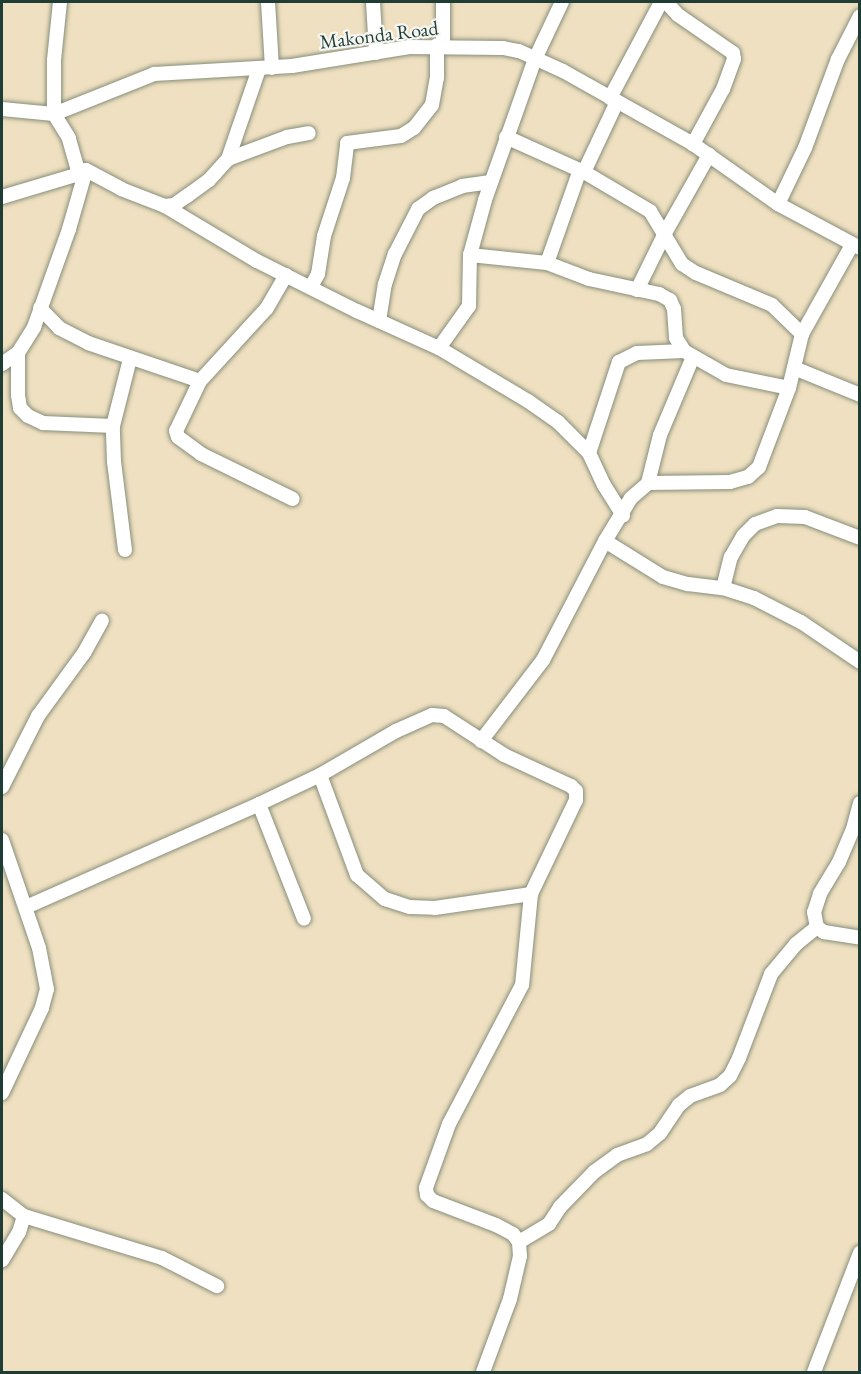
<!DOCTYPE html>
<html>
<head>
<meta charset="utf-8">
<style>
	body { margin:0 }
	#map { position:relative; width:861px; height:1374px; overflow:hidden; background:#efe0c1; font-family:"EB Garamond",serif }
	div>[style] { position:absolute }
	.roads { filter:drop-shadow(0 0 2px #878e7a) drop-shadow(0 0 2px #878e7a) }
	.minor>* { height:14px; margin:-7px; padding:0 7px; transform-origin:7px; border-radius:7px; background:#fff }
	span { translate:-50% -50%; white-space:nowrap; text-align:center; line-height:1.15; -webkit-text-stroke:4.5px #f6f6f2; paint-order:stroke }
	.street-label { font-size:20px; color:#1f3d34 }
	.frame { position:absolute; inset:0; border:3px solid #1f3d34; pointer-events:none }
</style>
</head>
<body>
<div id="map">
	<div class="roads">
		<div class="minor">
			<div style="left:268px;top:2px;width:66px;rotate:86.5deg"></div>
			<div style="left:373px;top:2px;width:51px;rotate:86.6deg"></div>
			<div style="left:666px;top:2px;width:18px;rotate:47deg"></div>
			<div style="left:678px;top:15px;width:67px;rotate:34.6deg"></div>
			<div style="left:733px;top:53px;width:6px;rotate:81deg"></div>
			<div style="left:734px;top:59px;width:32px;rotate:110deg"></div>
			<div style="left:723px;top:89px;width:63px;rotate:118.6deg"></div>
			<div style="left:443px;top:45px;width:43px;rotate:-90deg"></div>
			<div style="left:610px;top:98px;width:109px;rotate:-62deg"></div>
			<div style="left:2px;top:109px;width:52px;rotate:5.5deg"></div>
			<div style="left:54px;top:114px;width:108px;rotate:-21.8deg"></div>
			<div style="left:154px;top:74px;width:138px;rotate:-3.3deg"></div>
			<div style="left:292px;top:66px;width:119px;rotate:-9.2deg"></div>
			<div style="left:409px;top:47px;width:94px;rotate:0.6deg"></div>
			<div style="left:503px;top:48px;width:16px;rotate:11deg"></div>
			<div style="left:519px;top:51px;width:48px;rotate:24.4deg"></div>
			<div style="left:563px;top:71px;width:149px;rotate:29.3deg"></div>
			<div style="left:693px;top:144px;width:104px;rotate:35.2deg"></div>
			<div style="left:778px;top:204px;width:93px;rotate:28.2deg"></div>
			<div style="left:506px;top:137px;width:85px;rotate:24.2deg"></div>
			<div style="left:584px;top:172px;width:77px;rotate:30.6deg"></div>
			<div style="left:650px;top:211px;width:62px;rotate:58.9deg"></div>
			<div style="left:682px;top:264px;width:17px;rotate:33deg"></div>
			<div style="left:696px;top:273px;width:82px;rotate:22.8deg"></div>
			<div style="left:772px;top:305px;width:42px;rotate:44deg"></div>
			<div style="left:228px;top:159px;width:63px;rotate:-20.4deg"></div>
			<div style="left:287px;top:137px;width:22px;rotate:-10deg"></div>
			<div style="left:86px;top:170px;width:40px;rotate:28deg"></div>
			<div style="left:121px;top:189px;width:47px;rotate:21.1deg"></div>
			<div style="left:165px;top:206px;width:107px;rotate:30.9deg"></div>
			<div style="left:257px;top:261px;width:112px;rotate:26.6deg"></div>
			<div style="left:357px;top:311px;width:90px;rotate:24.3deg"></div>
			<div style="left:439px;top:348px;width:104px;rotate:30.8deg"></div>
			<div style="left:528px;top:401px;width:37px;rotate:35deg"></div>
			<div style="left:558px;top:422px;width:44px;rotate:45deg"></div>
			<div style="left:589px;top:453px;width:35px;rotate:65deg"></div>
			<div style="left:604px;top:485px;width:36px;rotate:58deg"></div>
			<div style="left:584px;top:172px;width:77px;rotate:-64.8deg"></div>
			<div style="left:2px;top:197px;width:80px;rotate:-16.6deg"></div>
			<div style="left:778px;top:204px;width:62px;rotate:-64.3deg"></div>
			<div style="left:805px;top:148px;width:95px;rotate:-69.7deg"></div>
			<div style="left:838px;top:59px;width:48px;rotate:-62.9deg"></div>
			<div style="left:165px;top:206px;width:9px;rotate:-6deg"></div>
			<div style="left:174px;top:205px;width:16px;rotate:-35deg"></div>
			<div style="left:187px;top:196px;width:27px;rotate:-36deg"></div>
			<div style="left:209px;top:180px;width:28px;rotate:-48deg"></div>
			<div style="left:228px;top:159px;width:95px;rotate:-71deg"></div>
			<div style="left:470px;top:255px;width:77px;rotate:5.9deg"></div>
			<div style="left:547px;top:263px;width:45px;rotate:20.9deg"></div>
			<div style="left:589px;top:279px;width:72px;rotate:12.1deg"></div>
			<div style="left:659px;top:294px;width:13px;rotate:29deg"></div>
			<div style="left:670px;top:300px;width:10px;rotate:66deg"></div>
			<div style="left:674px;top:309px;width:29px;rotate:86deg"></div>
			<div style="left:676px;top:338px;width:15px;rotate:58deg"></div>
			<div style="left:684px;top:351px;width:48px;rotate:29.7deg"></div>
			<div style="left:726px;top:375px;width:64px;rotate:11.7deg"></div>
			<div style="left:547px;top:263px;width:99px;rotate:-70.5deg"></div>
			<div style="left:286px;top:275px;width:39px;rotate:120deg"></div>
			<div style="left:266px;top:309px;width:98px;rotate:132.5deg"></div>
			<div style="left:200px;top:381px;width:55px;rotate:115.6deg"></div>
			<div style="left:176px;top:431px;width:6px;rotate:72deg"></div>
			<div style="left:178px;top:437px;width:29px;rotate:36deg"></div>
			<div style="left:201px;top:454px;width:102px;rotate:26.1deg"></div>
			<div style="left:311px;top:287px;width:15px;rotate:-62deg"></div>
			<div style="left:318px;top:274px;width:38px;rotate:-81deg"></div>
			<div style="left:324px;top:236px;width:61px;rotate:-71.9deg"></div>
			<div style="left:343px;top:178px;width:35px;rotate:-83deg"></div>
			<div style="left:347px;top:143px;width:54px;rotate:-7.4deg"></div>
			<div style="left:401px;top:136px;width:15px;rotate:-32deg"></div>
			<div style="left:414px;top:128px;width:29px;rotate:-52deg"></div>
			<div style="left:432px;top:105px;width:27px;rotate:-80deg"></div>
			<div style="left:437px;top:78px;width:33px;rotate:-90deg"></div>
			<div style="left:637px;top:290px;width:64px;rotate:-63.8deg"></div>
			<div style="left:665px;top:233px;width:90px;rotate:-60.6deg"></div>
			<div style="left:40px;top:308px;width:28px;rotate:46deg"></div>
			<div style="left:59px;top:328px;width:33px;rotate:27deg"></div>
			<div style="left:88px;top:343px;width:118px;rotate:18.7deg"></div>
			<div style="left:379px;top:321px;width:37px;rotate:-81deg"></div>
			<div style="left:385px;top:284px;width:32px;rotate:-72deg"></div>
			<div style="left:395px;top:254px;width:51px;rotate:-62.9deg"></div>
			<div style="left:418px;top:209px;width:19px;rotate:-36deg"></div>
			<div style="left:433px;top:198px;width:31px;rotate:-22deg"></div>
			<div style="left:462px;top:186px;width:29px;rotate:-8deg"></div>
			<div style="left:439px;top:348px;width:52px;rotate:-54.5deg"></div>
			<div style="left:469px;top:306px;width:51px;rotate:-88.9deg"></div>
			<div style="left:470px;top:255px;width:57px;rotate:-74.7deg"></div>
			<div style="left:485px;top:200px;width:150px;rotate:-70.5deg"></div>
			<div style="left:535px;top:59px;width:63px;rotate:-64.7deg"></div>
			<div style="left:18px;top:353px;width:42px;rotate:90deg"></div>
			<div style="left:18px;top:395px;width:13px;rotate:81deg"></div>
			<div style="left:20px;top:408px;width:11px;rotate:45deg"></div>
			<div style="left:28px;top:416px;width:17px;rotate:25deg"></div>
			<div style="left:43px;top:423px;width:70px;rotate:2.5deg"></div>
			<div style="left:2px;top:364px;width:19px;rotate:-35deg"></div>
			<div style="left:18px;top:353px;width:31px;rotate:-58deg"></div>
			<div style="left:34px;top:327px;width:104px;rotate:-70.3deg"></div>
			<div style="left:69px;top:229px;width:61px;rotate:-73.9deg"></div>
			<div style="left:86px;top:170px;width:8px;rotate:150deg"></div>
			<div style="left:79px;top:174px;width:37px;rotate:-106deg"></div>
			<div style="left:69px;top:138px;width:28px;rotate:-122deg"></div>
			<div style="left:54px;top:114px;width:54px;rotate:-90deg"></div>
			<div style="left:54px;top:60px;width:58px;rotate:-84.1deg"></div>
			<div style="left:794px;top:368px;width:71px;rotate:22.2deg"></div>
			<div style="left:589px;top:453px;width:96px;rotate:-71.8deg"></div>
			<div style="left:619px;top:362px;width:20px;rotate:-27deg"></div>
			<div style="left:637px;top:353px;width:47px;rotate:-2.4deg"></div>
			<div style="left:648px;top:483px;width:49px;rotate:-76deg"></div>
			<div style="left:660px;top:435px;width:85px;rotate:-67.1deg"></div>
			<div style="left:605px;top:541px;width:68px;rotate:31.8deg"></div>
			<div style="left:663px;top:577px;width:26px;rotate:16deg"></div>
			<div style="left:688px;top:584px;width:35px;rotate:7deg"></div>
			<div style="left:723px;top:588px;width:33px;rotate:18deg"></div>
			<div style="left:754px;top:598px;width:53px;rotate:27.1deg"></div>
			<div style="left:801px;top:622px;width:71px;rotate:34.1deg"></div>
			<div style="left:125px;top:550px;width:89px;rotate:-97.1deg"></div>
			<div style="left:114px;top:462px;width:36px;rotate:-92deg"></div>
			<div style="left:113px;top:426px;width:69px;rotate:-75.8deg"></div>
			<div style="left:723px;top:588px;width:32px;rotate:-76deg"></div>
			<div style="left:731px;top:557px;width:24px;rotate:-60deg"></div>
			<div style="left:743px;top:536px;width:17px;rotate:-45deg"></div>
			<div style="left:755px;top:524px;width:23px;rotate:-20deg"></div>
			<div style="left:777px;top:516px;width:28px;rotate:2deg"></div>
			<div style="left:805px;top:517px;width:59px;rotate:20.9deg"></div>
			<div style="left:481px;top:741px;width:102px;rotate:-52.6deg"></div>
			<div style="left:543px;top:660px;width:134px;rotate:-62.5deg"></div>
			<div style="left:605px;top:541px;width:50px;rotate:-58.8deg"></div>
			<div style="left:631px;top:498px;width:23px;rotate:-41deg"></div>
			<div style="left:648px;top:483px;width:82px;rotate:-0.7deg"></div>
			<div style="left:730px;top:482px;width:19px;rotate:-16deg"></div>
			<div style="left:748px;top:477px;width:15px;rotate:-42deg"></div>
			<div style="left:759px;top:467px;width:85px;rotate:-69.2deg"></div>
			<div style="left:789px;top:388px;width:56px;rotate:-76.5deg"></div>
			<div style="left:802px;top:334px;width:102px;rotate:-60.7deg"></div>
			<div style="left:320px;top:775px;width:107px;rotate:69.7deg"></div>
			<div style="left:357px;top:875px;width:37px;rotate:41deg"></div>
			<div style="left:385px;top:899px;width:26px;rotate:18deg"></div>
			<div style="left:410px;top:907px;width:25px;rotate:2deg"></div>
			<div style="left:435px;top:908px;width:97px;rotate:-8.3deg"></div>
			<div style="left:2px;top:787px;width:80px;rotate:-63.1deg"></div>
			<div style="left:38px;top:716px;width:78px;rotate:-53.9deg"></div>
			<div style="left:84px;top:653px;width:37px;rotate:-61deg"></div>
			<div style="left:860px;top:803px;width:27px;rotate:105deg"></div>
			<div style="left:853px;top:829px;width:36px;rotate:113deg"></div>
			<div style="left:839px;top:862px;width:37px;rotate:121deg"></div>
			<div style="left:820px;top:894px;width:19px;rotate:108deg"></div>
			<div style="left:814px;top:912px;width:15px;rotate:79deg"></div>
			<div style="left:817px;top:927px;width:9px;rotate:36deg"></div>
			<div style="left:824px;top:932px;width:36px;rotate:9deg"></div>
			<div style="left:259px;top:804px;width:123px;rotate:68.6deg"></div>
			<div style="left:2px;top:840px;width:114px;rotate:71.1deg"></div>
			<div style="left:39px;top:948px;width:42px;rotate:79deg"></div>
			<div style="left:47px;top:989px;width:20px;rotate:105deg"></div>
			<div style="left:42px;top:1008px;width:94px;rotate:115.2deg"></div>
			<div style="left:26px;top:907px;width:255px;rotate:-23.8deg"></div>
			<div style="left:259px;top:804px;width:68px;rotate:-25.4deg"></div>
			<div style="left:320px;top:775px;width:88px;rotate:-30.1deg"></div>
			<div style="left:396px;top:731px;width:39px;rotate:-24deg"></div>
			<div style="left:432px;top:715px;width:12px;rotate:5deg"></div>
			<div style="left:444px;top:716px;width:72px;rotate:33deg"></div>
			<div style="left:504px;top:755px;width:74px;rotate:24.8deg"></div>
			<div style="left:571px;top:786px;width:7px;rotate:45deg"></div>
			<div style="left:576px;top:791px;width:9px;rotate:90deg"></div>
			<div style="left:576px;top:800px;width:104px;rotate:115.6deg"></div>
			<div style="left:531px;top:894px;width:91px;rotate:95.6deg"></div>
			<div style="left:522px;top:985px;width:157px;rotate:117.7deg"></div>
			<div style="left:449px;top:1124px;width:68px;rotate:109.8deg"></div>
			<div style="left:426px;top:1188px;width:7px;rotate:82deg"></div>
			<div style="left:427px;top:1195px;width:8px;rotate:45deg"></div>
			<div style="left:433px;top:1201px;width:67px;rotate:20.9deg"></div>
			<div style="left:496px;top:1225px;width:19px;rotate:28deg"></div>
			<div style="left:513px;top:1234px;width:10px;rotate:53deg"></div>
			<div style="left:519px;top:1242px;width:14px;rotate:86deg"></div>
			<div style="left:520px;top:1256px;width:44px;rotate:103.1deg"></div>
			<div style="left:510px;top:1299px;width:78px;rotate:110.3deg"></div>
			<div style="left:2px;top:1199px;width:28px;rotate:38deg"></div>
			<div style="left:24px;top:1216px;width:17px;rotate:107deg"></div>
			<div style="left:19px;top:1232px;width:33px;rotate:121deg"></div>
			<div style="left:24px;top:1216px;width:144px;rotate:16.9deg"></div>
			<div style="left:162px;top:1258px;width:62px;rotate:27deg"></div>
			<div style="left:519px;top:1242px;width:35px;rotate:-31deg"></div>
			<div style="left:549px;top:1224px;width:20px;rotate:-57deg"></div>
			<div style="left:560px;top:1207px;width:49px;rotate:-45.8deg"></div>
			<div style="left:594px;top:1172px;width:29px;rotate:-36deg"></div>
			<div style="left:617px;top:1155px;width:32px;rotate:-20deg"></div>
			<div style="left:647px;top:1144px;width:17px;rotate:-40deg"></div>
			<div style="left:660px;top:1133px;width:34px;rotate:-56deg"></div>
			<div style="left:679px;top:1105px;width:14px;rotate:-39deg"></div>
			<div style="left:690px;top:1096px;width:32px;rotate:-20deg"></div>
			<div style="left:720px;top:1085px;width:13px;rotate:-42deg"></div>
			<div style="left:730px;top:1076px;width:20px;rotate:-63deg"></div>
			<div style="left:739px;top:1058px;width:90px;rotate:-69.1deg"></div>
			<div style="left:771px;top:974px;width:39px;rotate:-50deg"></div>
			<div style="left:796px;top:944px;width:27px;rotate:-39deg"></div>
			<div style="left:814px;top:1372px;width:128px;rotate:-68.9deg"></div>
		</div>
	</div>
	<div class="street-label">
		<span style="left:379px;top:35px;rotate:-7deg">Makonda Road</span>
	</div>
	<div class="frame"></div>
</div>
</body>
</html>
